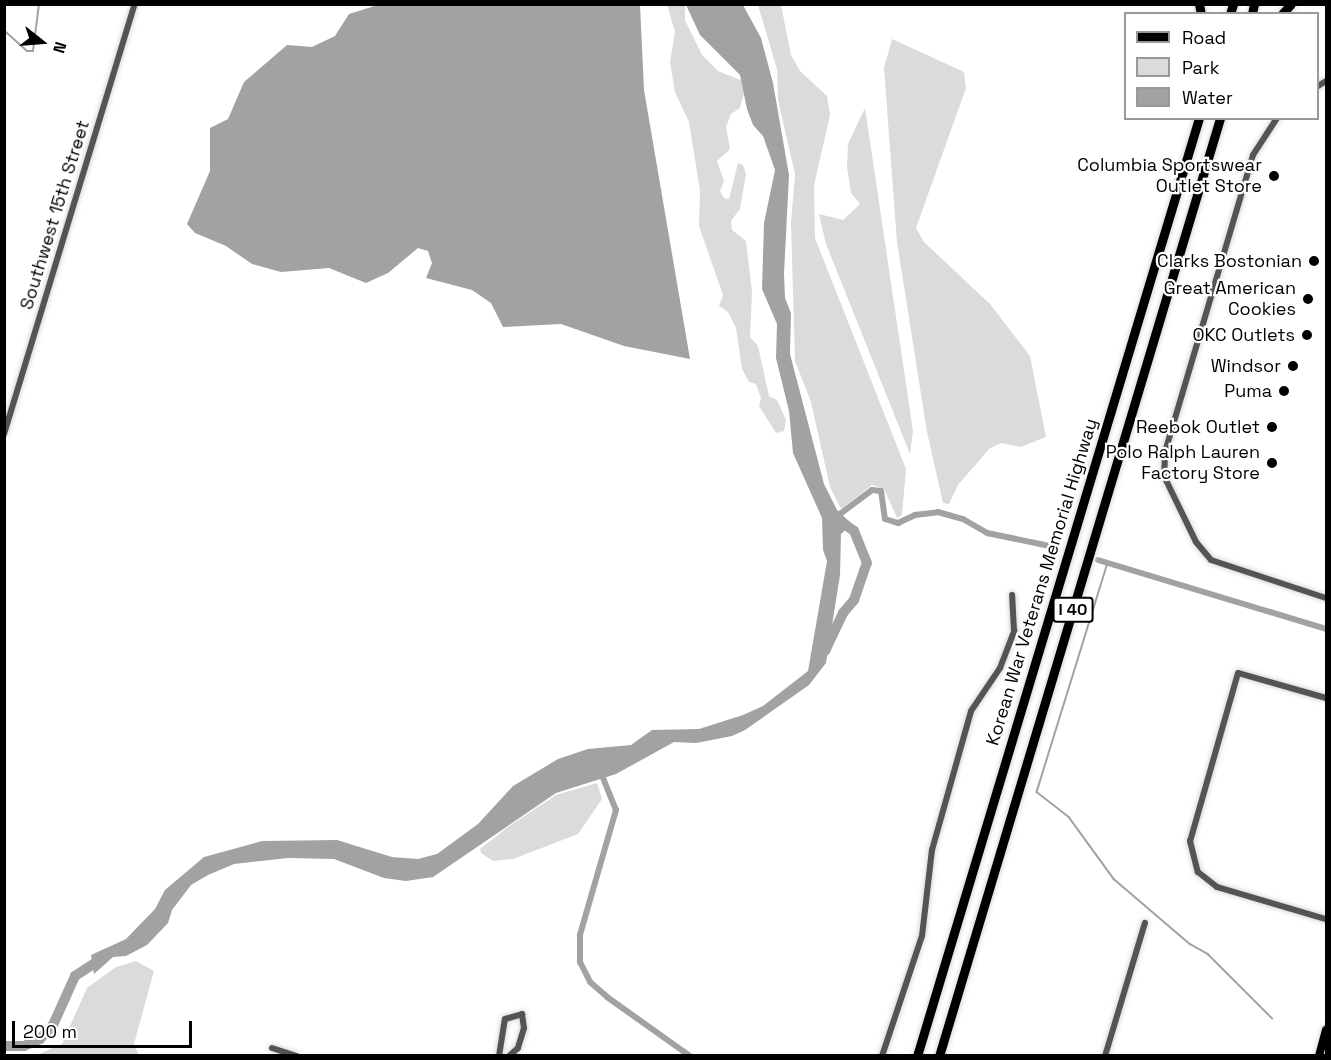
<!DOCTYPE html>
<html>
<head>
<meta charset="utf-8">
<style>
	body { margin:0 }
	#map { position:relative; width:1331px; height:1060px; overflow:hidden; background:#fff; font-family:"Space Grotesk",sans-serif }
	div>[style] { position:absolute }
	.green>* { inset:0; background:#dbdbdb }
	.water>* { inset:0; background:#a2a2a2 }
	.stream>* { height:1.5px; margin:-0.75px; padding:0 0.75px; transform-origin:0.75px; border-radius:0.75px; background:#a2a2a2 }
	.canal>* { height:6px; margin:-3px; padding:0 3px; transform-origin:3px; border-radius:3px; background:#a2a2a2 }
	.river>* { height:10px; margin:-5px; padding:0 5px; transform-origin:5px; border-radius:5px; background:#a2a2a2 }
	.roads { filter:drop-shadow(0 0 2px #dbdbdb) drop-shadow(0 0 2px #dbdbdb) }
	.minor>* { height:6px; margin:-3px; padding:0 3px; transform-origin:3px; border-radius:3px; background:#545454 }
	.major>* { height:8px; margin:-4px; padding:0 4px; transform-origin:4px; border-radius:4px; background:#000 }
	.highway>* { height:9px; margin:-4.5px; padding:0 4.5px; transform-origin:4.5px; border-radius:4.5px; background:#000 }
	.dots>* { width:16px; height:16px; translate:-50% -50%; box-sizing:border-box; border:3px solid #fff; border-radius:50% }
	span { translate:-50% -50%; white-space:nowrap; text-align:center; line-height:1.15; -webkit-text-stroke:4.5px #fff; paint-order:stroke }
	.shield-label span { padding:2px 4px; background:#fff; border:2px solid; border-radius:4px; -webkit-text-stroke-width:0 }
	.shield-label { font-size:16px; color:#000; font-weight:700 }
	.poi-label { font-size:18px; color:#000 }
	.right { translate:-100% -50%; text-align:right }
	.street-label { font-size:18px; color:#000 }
	.frame { position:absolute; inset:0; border:6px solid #000; pointer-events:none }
	.legend { position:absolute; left:1124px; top:12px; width:195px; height:108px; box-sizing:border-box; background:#fff; border:2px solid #999; margin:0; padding:8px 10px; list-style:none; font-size:18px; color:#000 }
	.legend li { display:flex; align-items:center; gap:12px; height:30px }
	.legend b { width:30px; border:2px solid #999 }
	.north { position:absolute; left:12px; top:12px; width:60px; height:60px; -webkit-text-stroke:4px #fff; paint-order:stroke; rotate:107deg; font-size:16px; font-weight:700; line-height:24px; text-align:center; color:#000 }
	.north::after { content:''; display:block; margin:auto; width:21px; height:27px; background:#000; clip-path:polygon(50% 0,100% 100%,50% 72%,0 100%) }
	.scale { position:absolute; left:12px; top:1021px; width:180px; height:27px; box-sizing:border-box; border:3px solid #000; border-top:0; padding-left:8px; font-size:18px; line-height:21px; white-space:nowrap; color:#000; -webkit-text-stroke:4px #fff; paint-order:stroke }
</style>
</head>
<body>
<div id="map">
	<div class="green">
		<div style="clip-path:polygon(667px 5px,685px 5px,685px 20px,702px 55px,718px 71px,743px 81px,745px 89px,740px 108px,731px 114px,726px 127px,730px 149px,717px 161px,724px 181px,720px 191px,724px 198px,729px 199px,738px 163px,743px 165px,746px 174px,740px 209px,731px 221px,732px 230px,746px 241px,752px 292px,750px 337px,758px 346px,769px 396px,777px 400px,786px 420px,784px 431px,776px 433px,759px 406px,761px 398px,756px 384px,749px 382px,742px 369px,736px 328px,728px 312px,719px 306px,723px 295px,699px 226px,700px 191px,689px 122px,675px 92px,670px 62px,675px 32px)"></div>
		<div style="clip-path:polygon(758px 5px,781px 5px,791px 55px,800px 71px,827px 96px,830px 115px,814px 185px,815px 238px,906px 469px,902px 515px,897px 518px,884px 489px,872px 485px,841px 509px,830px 487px,811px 402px,795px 361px,791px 222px,795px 174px,778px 100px,777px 69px)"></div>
		<div style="clip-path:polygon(892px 39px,964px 72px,966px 88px,916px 228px,924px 242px,990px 304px,1030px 356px,1046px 437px,1021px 447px,1001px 443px,989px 449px,958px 485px,949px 504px,943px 503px,927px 432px,897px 242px,884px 68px)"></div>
		<div style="clip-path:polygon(865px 108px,913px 431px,910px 454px,826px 244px,819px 214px,843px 220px,860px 204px,851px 193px,847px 167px,848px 144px)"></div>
		<div style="clip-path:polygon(597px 783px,602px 799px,578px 834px,513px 859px,493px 861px,481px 853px,480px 849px,508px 827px,556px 795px)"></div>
		<div style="clip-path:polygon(136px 961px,154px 971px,134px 1044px,139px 1055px,5px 1055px,37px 1055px,62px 1044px,87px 988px,116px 967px)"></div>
	</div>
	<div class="water">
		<div style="clip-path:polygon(381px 4px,640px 5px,644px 90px,690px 359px,624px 346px,561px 324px,503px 327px,491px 303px,472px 290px,426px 278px,432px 263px,428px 251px,418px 248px,388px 273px,366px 283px,329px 268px,281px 272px,252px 264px,226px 246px,195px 233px,187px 224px,210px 171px,210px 128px,228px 119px,244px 82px,287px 45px,312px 47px,335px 36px,349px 14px)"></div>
		<div style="clip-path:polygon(686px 5px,743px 5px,761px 38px,773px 83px,789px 175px,784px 274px,785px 298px,791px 313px,790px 354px,824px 484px,837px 510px,852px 524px,841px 534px,840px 575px,826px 663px,809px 685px,745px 730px,732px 736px,696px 743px,674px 742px,616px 774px,556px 793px,433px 877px,406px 881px,384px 878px,334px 859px,288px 858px,234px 864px,208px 875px,191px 885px,172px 910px,168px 923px,147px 945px,126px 956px,113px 957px,94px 974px,91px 955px,126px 939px,155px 909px,165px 890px,204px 857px,262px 841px,337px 840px,392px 857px,418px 859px,437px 854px,478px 824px,513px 786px,558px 759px,588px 749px,631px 745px,652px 730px,699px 729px,743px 715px,763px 706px,808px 671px,827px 561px,823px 550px,822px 518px,793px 453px,789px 411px,776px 358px,777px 324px,762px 289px,764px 223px,775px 170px,763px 136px,753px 125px,747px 109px,740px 75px,700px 35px)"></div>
	</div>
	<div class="stream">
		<div style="left:4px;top:30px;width:31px;rotate:42deg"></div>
		<div style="left:27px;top:51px;width:6px"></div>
		<div style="left:33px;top:51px;width:47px;rotate:-82.7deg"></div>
		<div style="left:1108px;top:563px;width:240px;rotate:107.2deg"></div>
		<div style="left:1037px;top:792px;width:41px;rotate:38deg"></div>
		<div style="left:1069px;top:817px;width:77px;rotate:54deg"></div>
		<div style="left:1114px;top:879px;width:100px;rotate:40.5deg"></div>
		<div style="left:1190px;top:944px;width:21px;rotate:29deg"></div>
		<div style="left:1208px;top:954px;width:91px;rotate:45deg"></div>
	</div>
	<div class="canal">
		<div style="left:836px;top:517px;width:45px;rotate:-36.9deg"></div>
		<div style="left:872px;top:490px;width:9px;rotate:6deg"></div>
		<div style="left:881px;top:491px;width:28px;rotate:82deg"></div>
		<div style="left:885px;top:519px;width:14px;rotate:17deg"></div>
		<div style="left:898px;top:523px;width:19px;rotate:-25deg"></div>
		<div style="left:915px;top:515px;width:23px;rotate:-7deg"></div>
		<div style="left:938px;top:512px;width:26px;rotate:16deg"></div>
		<div style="left:963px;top:519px;width:28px;rotate:30deg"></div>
		<div style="left:987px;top:533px;width:64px;rotate:11.7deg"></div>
		<div style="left:1098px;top:560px;width:238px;rotate:16.8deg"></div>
		<div style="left:601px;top:773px;width:40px;rotate:68deg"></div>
		<div style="left:616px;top:810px;width:130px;rotate:106.1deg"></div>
		<div style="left:580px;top:935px;width:27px;rotate:90deg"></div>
		<div style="left:580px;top:962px;width:22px;rotate:63deg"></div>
		<div style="left:590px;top:982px;width:23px;rotate:41deg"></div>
		<div style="left:607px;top:997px;width:102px;rotate:35.4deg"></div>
	</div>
	<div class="river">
		<div style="left:825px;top:651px;width:42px;rotate:-64.7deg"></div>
		<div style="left:843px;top:613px;width:17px;rotate:-50deg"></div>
		<div style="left:854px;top:600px;width:39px;rotate:-71deg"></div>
		<div style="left:867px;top:563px;width:35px;rotate:-112deg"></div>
		<div style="left:854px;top:531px;width:19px;rotate:-144deg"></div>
		<div style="left:4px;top:1046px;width:20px"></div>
		<div style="left:24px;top:1046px;width:17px;rotate:-24deg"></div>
		<div style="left:40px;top:1039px;width:19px;rotate:-47deg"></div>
		<div style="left:53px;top:1025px;width:54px;rotate:-65.8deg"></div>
		<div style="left:75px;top:976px;width:33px;rotate:-33deg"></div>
	</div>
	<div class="roads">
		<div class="minor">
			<div style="left:1318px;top:86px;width:9px;rotate:-32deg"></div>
			<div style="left:1277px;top:118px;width:44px;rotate:123deg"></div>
			<div style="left:1253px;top:155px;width:311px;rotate:106.5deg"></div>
			<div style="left:1165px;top:453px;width:23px;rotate:92deg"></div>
			<div style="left:1164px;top:476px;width:73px;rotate:64.1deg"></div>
			<div style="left:1196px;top:542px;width:23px;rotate:50deg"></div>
			<div style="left:1211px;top:560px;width:121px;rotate:18.3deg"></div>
			<div style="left:4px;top:434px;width:450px;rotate:-73.1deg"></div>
			<div style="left:1326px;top:698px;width:91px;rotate:-164.1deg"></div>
			<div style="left:1238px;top:673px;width:175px;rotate:105.9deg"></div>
			<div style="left:1190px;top:841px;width:32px;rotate:76deg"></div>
			<div style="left:1198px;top:872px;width:24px;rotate:38deg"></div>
			<div style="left:1217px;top:887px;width:114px;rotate:16.4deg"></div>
			<div style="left:272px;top:1048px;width:26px;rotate:18deg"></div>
			<div style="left:499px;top:1056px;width:37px;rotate:-81deg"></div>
			<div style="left:505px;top:1019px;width:18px;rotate:-16deg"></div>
			<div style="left:522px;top:1014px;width:14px;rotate:82deg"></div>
			<div style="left:524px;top:1028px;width:21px;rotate:107deg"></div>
			<div style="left:518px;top:1048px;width:12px;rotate:138deg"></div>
			<div style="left:882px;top:1056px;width:126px;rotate:-71.6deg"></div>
			<div style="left:922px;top:936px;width:87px;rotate:-83.4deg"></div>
			<div style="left:932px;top:850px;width:144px;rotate:-74.3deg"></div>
			<div style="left:971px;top:711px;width:52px;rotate:-56deg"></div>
			<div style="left:1000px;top:668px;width:40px;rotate:-69deg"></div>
			<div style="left:1014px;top:631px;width:36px;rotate:-93deg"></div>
			<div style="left:1105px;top:1056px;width:139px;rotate:-73.3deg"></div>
		</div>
		<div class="major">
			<div style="left:1319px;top:1056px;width:27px;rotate:-75deg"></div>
		</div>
		<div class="highway">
			<div style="left:1199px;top:4px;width:10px;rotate:79deg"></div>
			<div style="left:1230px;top:14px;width:10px;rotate:-73deg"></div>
			<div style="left:1252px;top:14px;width:10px;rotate:-79deg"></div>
			<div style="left:1282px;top:14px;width:13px;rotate:-48deg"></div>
			<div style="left:917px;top:1056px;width:979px;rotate:-73.27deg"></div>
			<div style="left:939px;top:1056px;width:979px;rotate:-73.32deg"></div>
		</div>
	</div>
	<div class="dots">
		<div style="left:1274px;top:176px;background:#000"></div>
		<div style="left:1314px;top:261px;background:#000"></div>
		<div style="left:1308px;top:299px;background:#000"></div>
		<div style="left:1307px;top:335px;background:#000"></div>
		<div style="left:1293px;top:366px;background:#000"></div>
		<div style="left:1284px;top:391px;background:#000"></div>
		<div style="left:1272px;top:427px;background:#000"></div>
		<div style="left:1272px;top:463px;background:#000"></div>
	</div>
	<div class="shield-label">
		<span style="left:1073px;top:610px">I 40</span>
	</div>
	<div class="poi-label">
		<span class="right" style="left:1262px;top:176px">Columbia Sportswear<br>Outlet Store</span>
		<span class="right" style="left:1302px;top:261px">Clarks Bostonian</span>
		<span class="right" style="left:1296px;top:299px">Great American<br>Cookies</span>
		<span class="right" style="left:1295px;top:335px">OKC Outlets</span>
		<span class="right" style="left:1281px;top:366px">Windsor</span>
		<span class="right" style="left:1272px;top:391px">Puma</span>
		<span class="right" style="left:1260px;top:427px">Reebok Outlet</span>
		<span class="right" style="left:1260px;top:463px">Polo Ralph Lauren<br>Factory Store</span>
	</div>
	<div class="street-label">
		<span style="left:55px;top:215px;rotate:-73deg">Southwest 15th Street</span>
		<span style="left:1042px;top:582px;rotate:-73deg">Korean War Veterans Memorial Highway</span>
	</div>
	<div class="frame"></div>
	<ul class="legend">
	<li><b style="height:8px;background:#000"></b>Road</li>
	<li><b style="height:16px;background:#dbdbdb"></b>Park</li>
	<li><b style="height:16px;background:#a2a2a2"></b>Water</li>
	</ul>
	<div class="north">N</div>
	<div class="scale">200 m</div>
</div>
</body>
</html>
